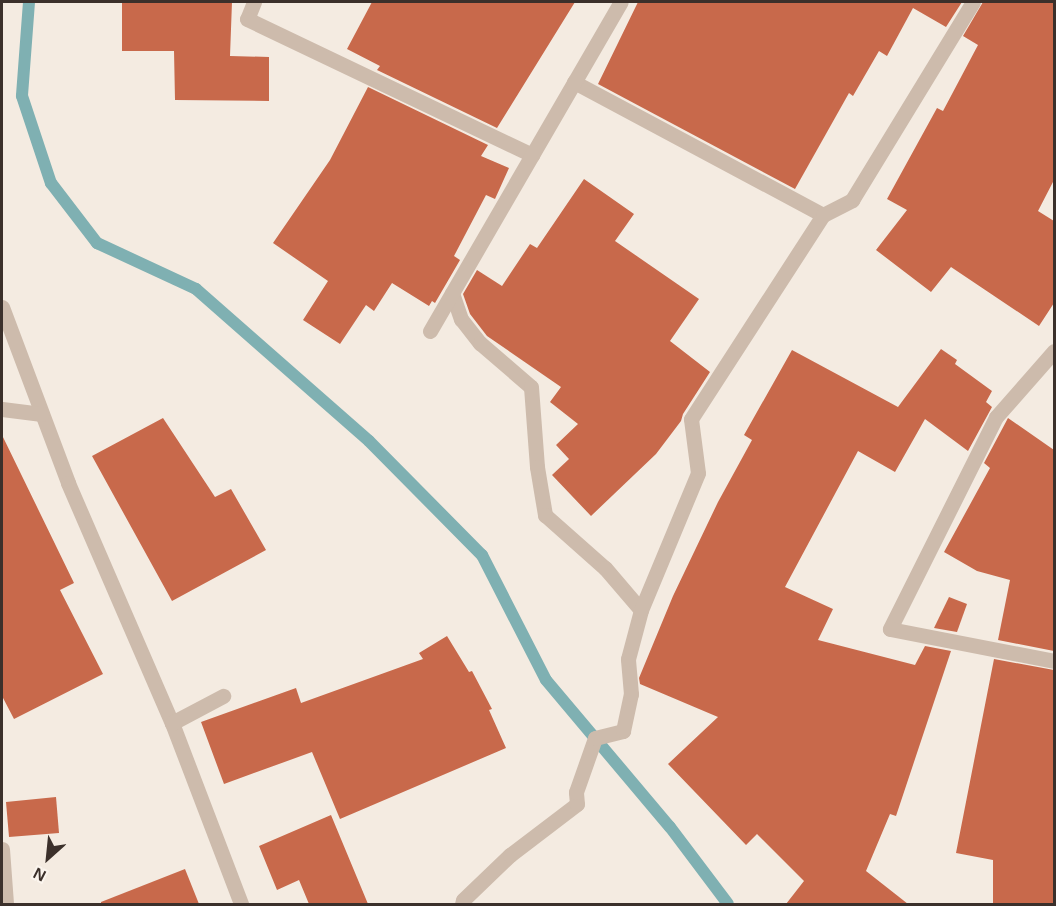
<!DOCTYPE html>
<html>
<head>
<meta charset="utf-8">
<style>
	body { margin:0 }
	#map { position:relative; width:1056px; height:906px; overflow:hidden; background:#f4ebe1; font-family:Helvetica,sans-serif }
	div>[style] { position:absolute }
	.stream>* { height:12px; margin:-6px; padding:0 6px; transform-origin:6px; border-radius:6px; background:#7fb0b2 }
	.building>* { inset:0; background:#c8694b }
	.minor>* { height:15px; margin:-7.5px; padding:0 7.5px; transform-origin:7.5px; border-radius:7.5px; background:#cdbbac }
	span { translate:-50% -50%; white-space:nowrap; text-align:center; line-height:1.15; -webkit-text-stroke:6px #fbf5ee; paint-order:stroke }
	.frame { position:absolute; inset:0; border:3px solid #3b302b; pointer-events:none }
	.north { position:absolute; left:18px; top:828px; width:60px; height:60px; -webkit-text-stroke:4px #fbf5ee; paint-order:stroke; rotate:207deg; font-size:16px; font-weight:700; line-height:24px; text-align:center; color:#3b302b }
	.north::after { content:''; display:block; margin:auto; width:21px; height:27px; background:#3b302b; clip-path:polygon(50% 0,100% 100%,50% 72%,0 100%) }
</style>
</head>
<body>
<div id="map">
	<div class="stream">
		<div style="left:29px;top:2px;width:94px;rotate:94.3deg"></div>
		<div style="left:22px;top:96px;width:92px;rotate:71.6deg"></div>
		<div style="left:51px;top:183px;width:76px;rotate:52.5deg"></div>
		<div style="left:97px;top:243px;width:109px;rotate:24.9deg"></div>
		<div style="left:196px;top:289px;width:230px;rotate:41.3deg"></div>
		<div style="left:369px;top:441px;width:161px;rotate:45.3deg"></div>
		<div style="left:482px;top:555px;width:140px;rotate:62.9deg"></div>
		<div style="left:546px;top:680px;width:192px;rotate:49.9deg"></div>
		<div style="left:670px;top:827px;width:96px;rotate:53deg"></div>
	</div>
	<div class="building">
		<div style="clip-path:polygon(122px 2px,232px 2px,230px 56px,269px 57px,269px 101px,175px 100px,174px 51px,122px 51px)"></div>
		<div style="clip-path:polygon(372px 2px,575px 2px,497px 128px,377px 70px,380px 66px,347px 49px)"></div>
		<div style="clip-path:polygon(638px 2px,962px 2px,946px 27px,913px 8px,887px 56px,879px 51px,853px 96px,849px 93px,795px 189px,598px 84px)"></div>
		<div style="clip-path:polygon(983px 2px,1054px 2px,1054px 180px,1038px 211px,1054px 221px,1054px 303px,1039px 326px,951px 267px,931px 292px,876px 250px,907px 210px,887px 199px,937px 108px,943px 111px,978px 45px,963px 36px)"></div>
		<div style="clip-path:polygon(368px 87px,488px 145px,481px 156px,509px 168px,495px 199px,486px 195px,454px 256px,460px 260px,435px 303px,432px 301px,429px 306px,392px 283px,374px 311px,366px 305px,340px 344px,303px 320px,328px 281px,273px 243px,330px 160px)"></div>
		<div style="clip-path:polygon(584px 179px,634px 214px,615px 241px,699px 299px,670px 341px,710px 372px,683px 414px,681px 421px,656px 454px,591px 516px,552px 475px,569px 459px,556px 445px,578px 424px,550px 402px,561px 387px,487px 336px,470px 314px,463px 294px,477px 270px,502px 286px,530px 244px,537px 248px)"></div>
		<div style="clip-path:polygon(941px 349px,957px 360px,955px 364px,992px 391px,986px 402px,992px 407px,968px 451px,925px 419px,895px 472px,858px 451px,785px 587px,833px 609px,818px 640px,915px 665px,925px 646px,951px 651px,896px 816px,890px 814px,866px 871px,908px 904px,786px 904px,804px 881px,757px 834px,746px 845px,668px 764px,718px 717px,640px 684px,639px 678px,673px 596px,718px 502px,752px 440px,744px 435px,792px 350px,898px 407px)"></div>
		<div style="clip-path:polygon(163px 418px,215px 497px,231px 489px,266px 550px,172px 601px,92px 456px)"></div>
		<div style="clip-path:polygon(1008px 418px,1054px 450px,1054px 651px,998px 640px,1010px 580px,977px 571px,944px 552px,990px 468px,984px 463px)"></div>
		<div style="clip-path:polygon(2px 435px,74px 583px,60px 590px,103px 674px,14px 719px,2px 696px)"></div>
		<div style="clip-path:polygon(949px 597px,967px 604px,957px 632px,934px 628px)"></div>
		<div style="clip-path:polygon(447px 636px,469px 672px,472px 671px,492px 709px,489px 710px,506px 748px,340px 819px,312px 752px,224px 784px,201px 722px,296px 688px,301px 703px,423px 659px,419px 653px)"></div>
		<div style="clip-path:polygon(994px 659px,1054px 670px,1054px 904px,993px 904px,993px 860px,956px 853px)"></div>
		<div style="clip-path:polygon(56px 797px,59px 833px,9px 837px,6px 802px)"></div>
		<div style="clip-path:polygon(331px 815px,368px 904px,309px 904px,299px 880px,277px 890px,259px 846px)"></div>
		<div style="clip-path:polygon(185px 869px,199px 904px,101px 904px,101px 902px)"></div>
	</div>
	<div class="minor">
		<div style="left:254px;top:2px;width:18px;rotate:112deg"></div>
		<div style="left:247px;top:19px;width:316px;rotate:25.5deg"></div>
		<div style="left:574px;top:82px;width:282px;rotate:28.1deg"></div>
		<div style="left:452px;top:293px;width:28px;rotate:71deg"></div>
		<div style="left:461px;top:319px;width:31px;rotate:52deg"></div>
		<div style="left:480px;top:343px;width:67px;rotate:40.8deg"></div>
		<div style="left:531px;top:387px;width:80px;rotate:85.7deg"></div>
		<div style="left:537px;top:467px;width:49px;rotate:80.5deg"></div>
		<div style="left:545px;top:515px;width:80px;rotate:41.5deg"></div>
		<div style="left:605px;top:568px;width:55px;rotate:49.4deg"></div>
		<div style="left:2px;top:307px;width:188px;rotate:69.4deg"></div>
		<div style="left:68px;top:483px;width:262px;rotate:66.6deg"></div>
		<div style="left:172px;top:723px;width:194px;rotate:69.1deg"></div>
		<div style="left:430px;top:331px;width:380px;rotate:-59.9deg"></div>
		<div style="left:1054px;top:351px;width:88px;rotate:131.3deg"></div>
		<div style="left:996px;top:417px;width:237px;rotate:116.6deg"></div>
		<div style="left:890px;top:629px;width:167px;rotate:11deg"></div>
		<div style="left:2px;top:409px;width:40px;rotate:7.1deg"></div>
		<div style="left:172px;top:723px;width:58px;rotate:-27.9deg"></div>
		<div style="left:2px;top:849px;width:55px;rotate:85.8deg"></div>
		<div style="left:462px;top:904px;width:4px;rotate:-76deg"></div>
		<div style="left:463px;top:900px;width:65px;rotate:-43.8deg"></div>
		<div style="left:510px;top:855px;width:84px;rotate:-37.3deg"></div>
		<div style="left:577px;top:804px;width:12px;rotate:-95deg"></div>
		<div style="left:576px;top:792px;width:57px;rotate:-70.6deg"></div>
		<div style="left:595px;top:738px;width:29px;rotate:-14deg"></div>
		<div style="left:623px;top:731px;width:38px;rotate:-78deg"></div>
		<div style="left:631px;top:694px;width:35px;rotate:-95deg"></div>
		<div style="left:628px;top:659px;width:51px;rotate:-75.1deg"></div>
		<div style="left:641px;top:610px;width:148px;rotate:-67.4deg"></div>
		<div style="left:698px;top:473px;width:54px;rotate:-97.4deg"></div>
		<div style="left:691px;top:419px;width:243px;rotate:-57.1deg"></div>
		<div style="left:823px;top:215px;width:33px;rotate:-27deg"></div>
		<div style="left:852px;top:200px;width:232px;rotate:-58.6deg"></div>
	</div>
	<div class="frame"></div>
	<div class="north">N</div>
</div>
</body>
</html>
